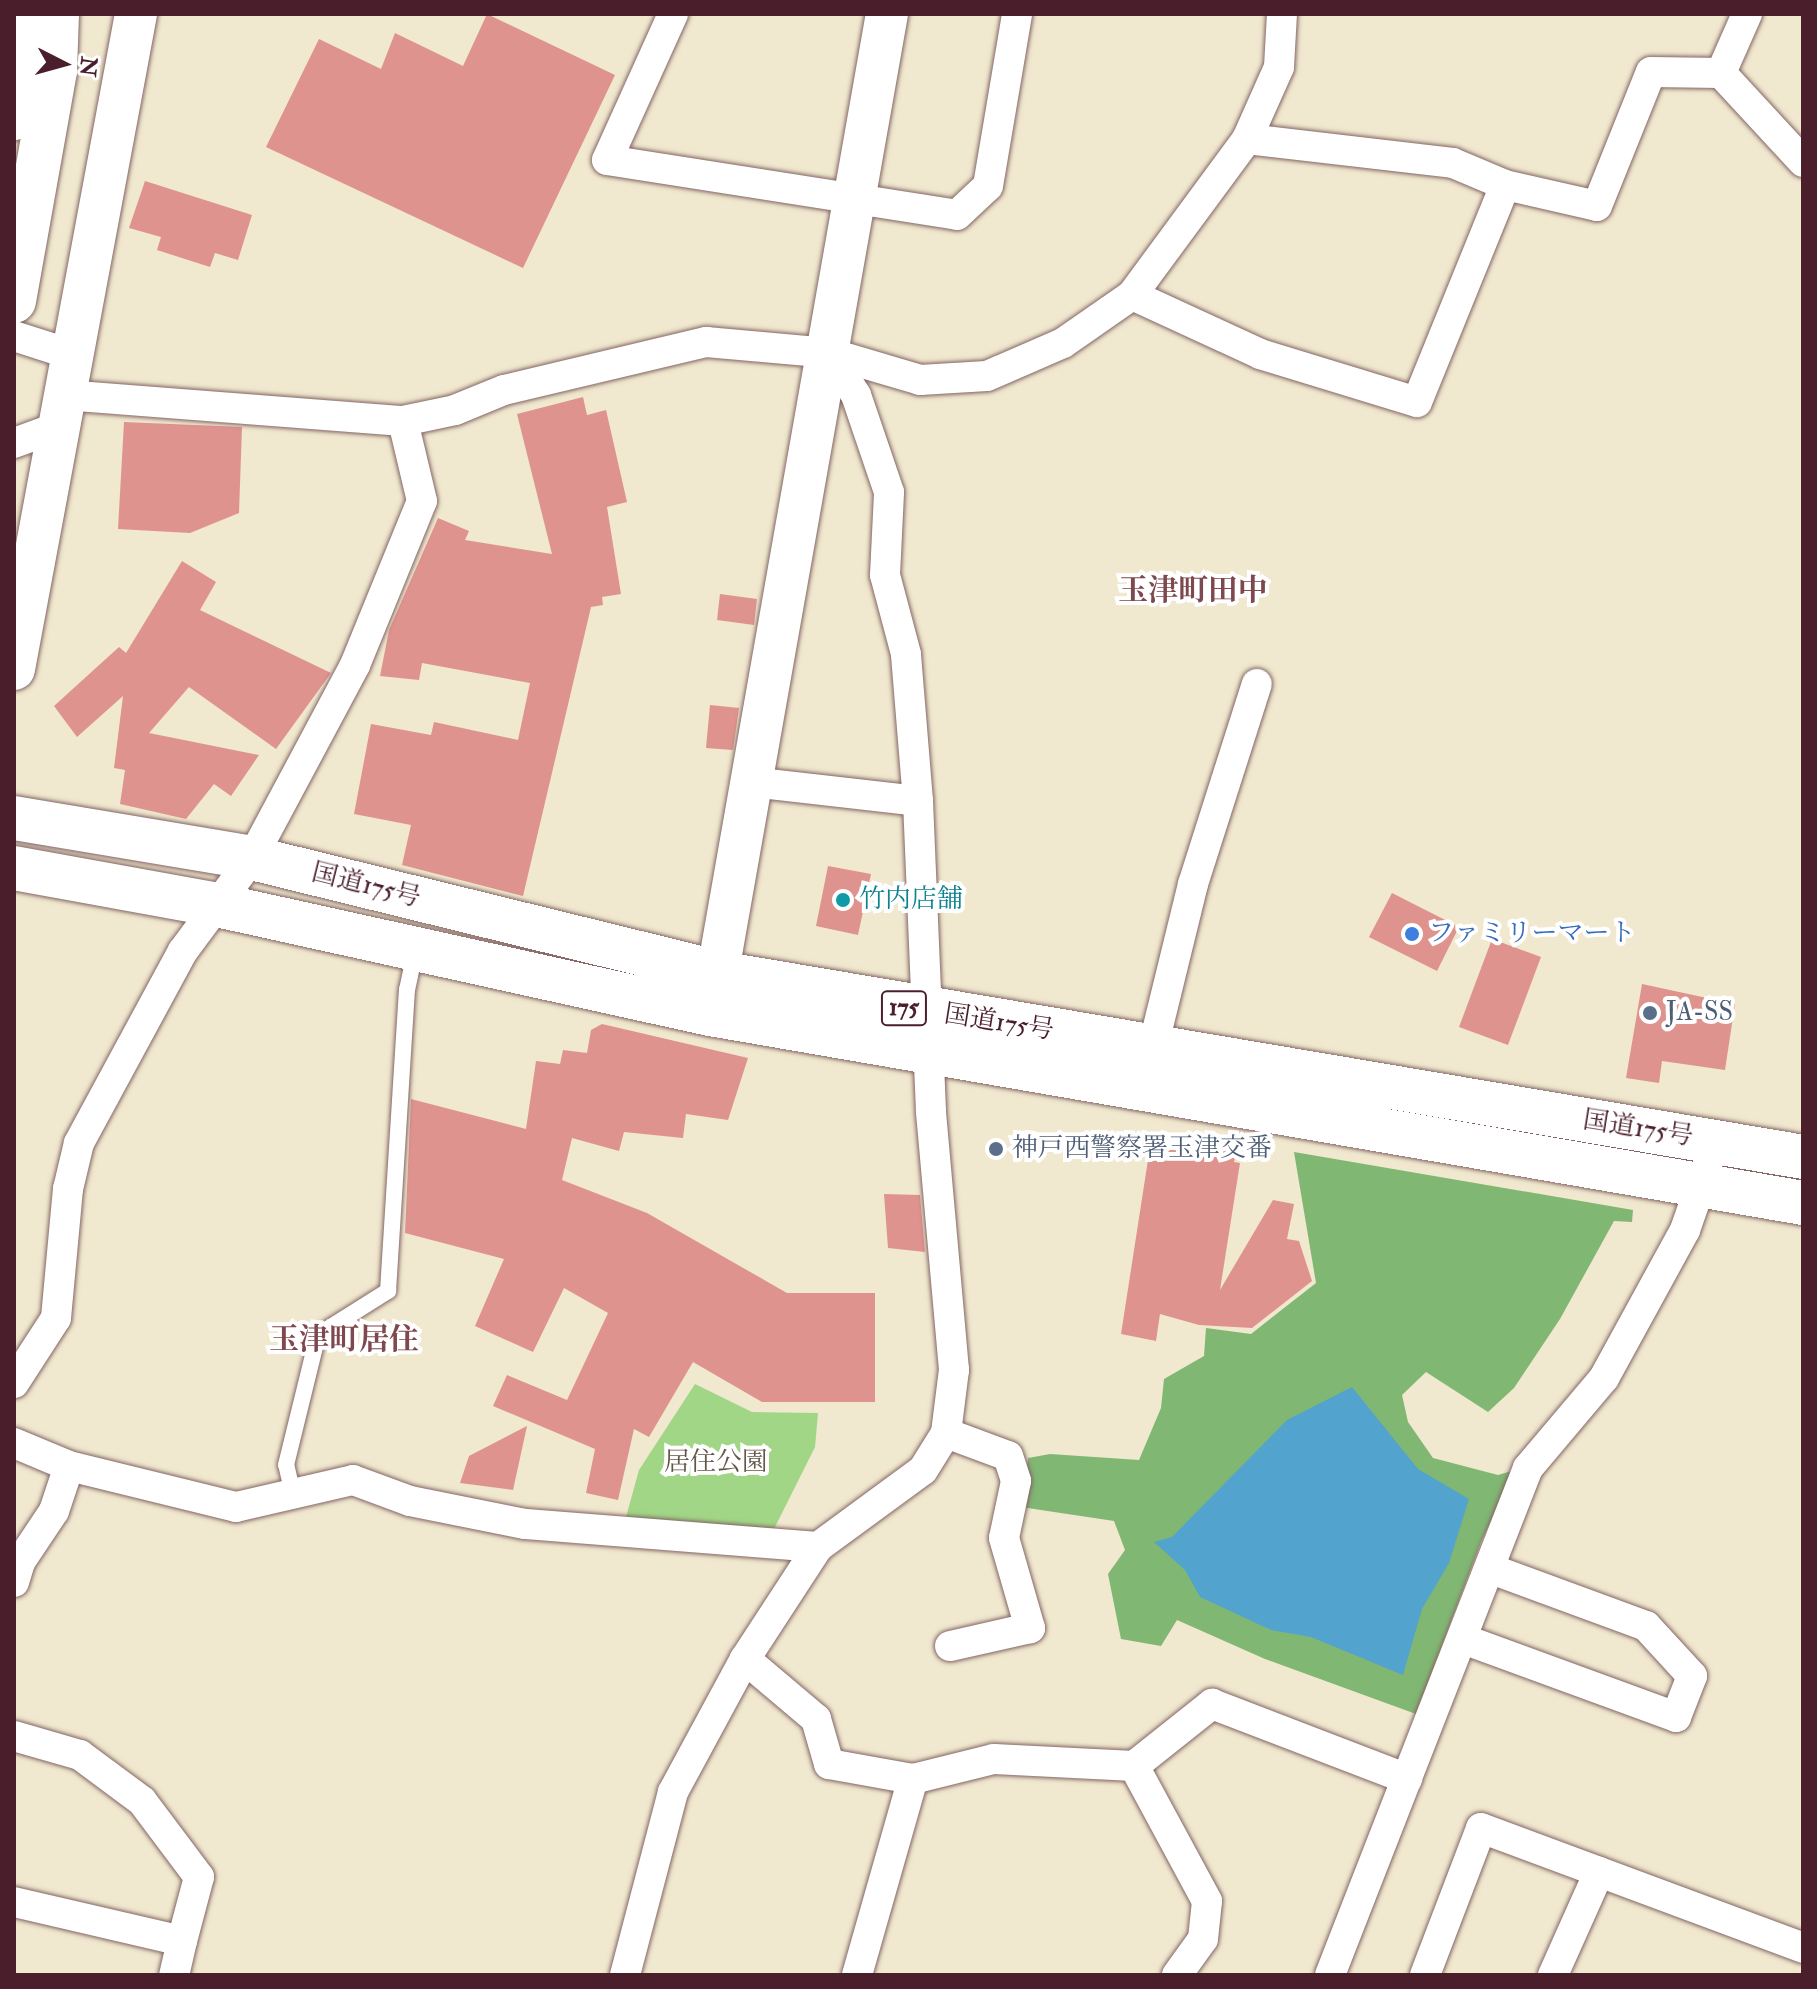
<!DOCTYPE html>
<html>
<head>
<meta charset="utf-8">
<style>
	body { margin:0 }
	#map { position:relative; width:1817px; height:1989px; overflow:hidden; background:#f0e8cf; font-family:"IM FELL Double Pica","Noto Serif JP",serif }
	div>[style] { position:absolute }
	.green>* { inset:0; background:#a1d686 }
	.forest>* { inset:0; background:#80b773 }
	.water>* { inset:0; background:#52a3cd }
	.building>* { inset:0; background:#df938f }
	.roads { filter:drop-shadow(0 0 2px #846564) drop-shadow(0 0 2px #846564) }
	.lane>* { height:16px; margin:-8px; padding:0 8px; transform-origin:8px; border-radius:8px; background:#fff }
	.street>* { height:30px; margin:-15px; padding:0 15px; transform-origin:15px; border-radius:15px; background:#fff }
	.secondary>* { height:42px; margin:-21px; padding:0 21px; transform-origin:21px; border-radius:21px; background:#fff }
	.highway>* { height:44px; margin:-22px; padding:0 22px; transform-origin:22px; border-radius:22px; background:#fff }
	.dots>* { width:22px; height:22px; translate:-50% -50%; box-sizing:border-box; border:4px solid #fff; border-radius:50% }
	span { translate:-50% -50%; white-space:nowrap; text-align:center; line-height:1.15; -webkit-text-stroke:8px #fff; paint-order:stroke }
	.shield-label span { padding:2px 6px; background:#fff; border:2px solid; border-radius:6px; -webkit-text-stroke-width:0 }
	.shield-label { font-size:24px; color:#4a1f2b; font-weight:700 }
	.street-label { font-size:26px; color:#4a1f2b }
	.culture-label { font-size:26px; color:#0d838f }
	.left { translate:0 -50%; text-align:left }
	.shop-label { font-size:26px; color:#366cbe }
	.service-label { font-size:26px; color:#4e5e75 }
	.park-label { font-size:26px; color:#645646 }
	.quarter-label { font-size:30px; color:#7e484e; font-weight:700 }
	.frame { position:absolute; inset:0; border:16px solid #4a1f2b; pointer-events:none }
	.north { position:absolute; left:24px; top:24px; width:80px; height:80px; -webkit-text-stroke:6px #fff; paint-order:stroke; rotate:96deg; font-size:22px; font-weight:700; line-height:32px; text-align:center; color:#4a1f2b }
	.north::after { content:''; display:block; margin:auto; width:28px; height:36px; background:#4a1f2b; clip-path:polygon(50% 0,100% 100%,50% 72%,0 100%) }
</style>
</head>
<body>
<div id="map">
	<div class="green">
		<div style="clip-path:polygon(695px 1384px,752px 1412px,818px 1413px,815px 1447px,773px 1531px,626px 1517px,639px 1470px)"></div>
	</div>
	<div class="forest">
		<div style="clip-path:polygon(1294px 1152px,1633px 1210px,1632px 1222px,1614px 1221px,1560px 1319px,1514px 1388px,1488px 1412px,1426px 1372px,1402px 1395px,1408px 1422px,1433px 1458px,1498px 1475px,1515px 1470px,1481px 1542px,1416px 1714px,1265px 1659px,1177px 1620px,1161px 1646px,1121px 1639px,1108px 1574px,1125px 1550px,1114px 1521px,1021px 1507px,1028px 1458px,1050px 1454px,1139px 1460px,1161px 1408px,1164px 1379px,1204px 1356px,1206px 1328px,1251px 1334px,1316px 1283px)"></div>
	</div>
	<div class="water">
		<div style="clip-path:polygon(1352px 1387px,1418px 1469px,1469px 1499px,1449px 1563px,1422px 1609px,1403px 1675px,1311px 1637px,1271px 1630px,1200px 1597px,1185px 1570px,1154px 1542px,1172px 1537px,1287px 1420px)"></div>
	</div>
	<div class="building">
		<div style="clip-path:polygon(487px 14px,615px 75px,523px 268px,266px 147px,319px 39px,381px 69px,395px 33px,463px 66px)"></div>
		<div style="clip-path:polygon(145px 181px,252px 215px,238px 260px,215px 253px,210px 267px,157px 250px,161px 237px,129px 228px)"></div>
		<div style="clip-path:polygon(583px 397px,587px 415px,606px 410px,627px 502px,607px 507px,621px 594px,602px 597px,603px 605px,591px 607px,523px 896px,402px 865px,411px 825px,354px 814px,371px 724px,431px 735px,434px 722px,518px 740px,530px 683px,422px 663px,419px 680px,380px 676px,389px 630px,438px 518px,469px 531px,465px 540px,552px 554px,517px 414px)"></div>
		<div style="clip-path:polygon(124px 422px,242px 427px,239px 513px,190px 533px,118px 529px)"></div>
		<div style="clip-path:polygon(182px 561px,216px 582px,200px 610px,331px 673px,276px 749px,189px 687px,149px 733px,259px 755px,231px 796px,214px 784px,186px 819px,120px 804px,125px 770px,114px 768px,123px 696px,77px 737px,54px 706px,119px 647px,126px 653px)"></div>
		<div style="clip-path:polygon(720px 594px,757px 599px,754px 625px,717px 620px)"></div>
		<div style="clip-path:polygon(710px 705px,739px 708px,733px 750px,706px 748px)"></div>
		<div style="clip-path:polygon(828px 866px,871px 874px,858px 935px,816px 926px)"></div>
		<div style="clip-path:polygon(1392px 893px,1459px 927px,1437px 971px,1369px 937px)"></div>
		<div style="clip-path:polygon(1492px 939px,1541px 957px,1508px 1045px,1459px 1027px)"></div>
		<div style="clip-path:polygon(1642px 984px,1735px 1004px,1725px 1070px,1662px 1061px,1659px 1083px,1626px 1078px)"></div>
		<div style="clip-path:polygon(602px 1024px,748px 1058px,728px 1120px,686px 1114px,683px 1138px,624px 1132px,619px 1151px,572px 1138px,562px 1180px,647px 1213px,787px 1293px,875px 1293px,875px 1402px,762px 1402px,693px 1362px,649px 1437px,634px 1429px,618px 1500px,586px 1493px,595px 1449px,493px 1406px,507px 1375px,567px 1400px,608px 1313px,564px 1288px,533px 1352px,475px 1326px,504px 1259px,405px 1233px,411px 1099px,526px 1129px,536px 1061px,560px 1064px,563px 1050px,587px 1053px,591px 1030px)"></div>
		<div style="clip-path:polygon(1155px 1139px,1236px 1153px,1234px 1162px,1240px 1163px,1220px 1290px,1273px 1200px,1294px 1204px,1287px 1239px,1299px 1241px,1312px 1281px,1252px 1328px,1199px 1325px,1160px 1314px,1156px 1341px,1121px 1334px,1150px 1147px)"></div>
		<div style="clip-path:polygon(884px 1194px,920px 1195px,925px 1252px,888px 1248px)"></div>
		<div style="clip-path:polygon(527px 1426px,513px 1490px,460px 1483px,469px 1456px)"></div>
	</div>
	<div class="roads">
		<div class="lane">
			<div style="left:292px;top:1490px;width:26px;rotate:-103deg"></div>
			<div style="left:286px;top:1465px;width:134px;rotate:-76.2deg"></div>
			<div style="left:318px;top:1335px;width:83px;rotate:-32.2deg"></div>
			<div style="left:388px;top:1291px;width:302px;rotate:-86.4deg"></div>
			<div style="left:407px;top:990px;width:39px;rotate:-78deg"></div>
		</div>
		<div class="street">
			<div style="left:673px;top:14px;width:160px;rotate:114.3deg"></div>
			<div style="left:607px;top:160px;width:354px;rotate:8.9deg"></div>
			<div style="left:957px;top:215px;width:42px;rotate:-43.1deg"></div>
			<div style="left:988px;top:186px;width:174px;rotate:-80.4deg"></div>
			<div style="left:1747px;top:14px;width:64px;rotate:113.8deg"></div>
			<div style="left:1721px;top:73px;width:121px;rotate:47.3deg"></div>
			<div style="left:1247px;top:139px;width:207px;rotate:6.6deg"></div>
			<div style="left:1453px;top:163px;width:56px;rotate:22.9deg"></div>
			<div style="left:1505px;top:185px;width:94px;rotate:12.9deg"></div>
			<div style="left:1597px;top:206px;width:144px;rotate:-68.1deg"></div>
			<div style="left:1651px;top:72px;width:70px;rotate:0.8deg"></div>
			<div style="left:1132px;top:295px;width:141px;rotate:24.7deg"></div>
			<div style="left:1260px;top:354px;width:164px;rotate:17deg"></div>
			<div style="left:1417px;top:402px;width:234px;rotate:-67.9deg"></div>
			<div style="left:14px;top:336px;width:59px;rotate:17.8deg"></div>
			<div style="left:64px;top:395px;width:340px;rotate:4.4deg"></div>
			<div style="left:403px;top:421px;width:53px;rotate:-11.9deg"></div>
			<div style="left:455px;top:410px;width:53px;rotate:-22.2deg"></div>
			<div style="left:504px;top:390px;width:208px;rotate:-13.4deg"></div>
			<div style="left:706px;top:342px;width:123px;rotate:5.1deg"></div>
			<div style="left:829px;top:353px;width:95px;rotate:16.5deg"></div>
			<div style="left:920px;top:380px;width:67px;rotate:-3.4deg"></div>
			<div style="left:987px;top:376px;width:83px;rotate:-23.5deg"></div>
			<div style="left:1063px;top:343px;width:84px;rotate:-34.8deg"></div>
			<div style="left:1132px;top:295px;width:194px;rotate:-53.6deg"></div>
			<div style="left:1247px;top:139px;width:79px;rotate:-66deg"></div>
			<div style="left:1279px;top:67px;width:53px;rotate:-86.8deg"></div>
			<div style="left:14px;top:443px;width:47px;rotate:-20deg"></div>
			<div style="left:752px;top:782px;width:167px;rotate:6.5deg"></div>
			<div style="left:1153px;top:1047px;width:168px;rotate:-76.2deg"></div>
			<div style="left:1193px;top:884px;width:210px;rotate:-72.3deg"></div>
			<div style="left:14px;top:1383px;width:77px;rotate:-57.1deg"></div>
			<div style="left:56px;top:1318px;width:130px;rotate:-84.7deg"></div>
			<div style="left:68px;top:1189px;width:47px;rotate:-76.6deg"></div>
			<div style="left:79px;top:1143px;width:218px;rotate:-61.6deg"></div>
			<div style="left:183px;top:951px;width:116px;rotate:-53.4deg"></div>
			<div style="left:252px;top:858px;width:219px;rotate:-61.9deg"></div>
			<div style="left:355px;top:665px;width:177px;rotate:-67.8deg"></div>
			<div style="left:422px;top:501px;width:82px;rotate:-103.4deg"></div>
			<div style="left:946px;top:1433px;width:66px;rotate:20.4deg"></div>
			<div style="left:1008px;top:1456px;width:26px;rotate:72deg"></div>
			<div style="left:1016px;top:1481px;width:58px;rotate:101.9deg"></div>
			<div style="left:1004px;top:1538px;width:94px;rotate:73.9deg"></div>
			<div style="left:1030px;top:1628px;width:82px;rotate:167.3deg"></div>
			<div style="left:14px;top:1443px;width:60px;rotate:22.7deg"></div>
			<div style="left:69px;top:1466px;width:172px;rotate:13.8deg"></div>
			<div style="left:236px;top:1507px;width:120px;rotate:-13deg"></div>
			<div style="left:353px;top:1480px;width:61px;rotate:20.2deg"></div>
			<div style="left:410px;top:1501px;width:117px;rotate:11.3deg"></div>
			<div style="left:525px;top:1524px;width:294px;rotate:4.5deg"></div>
			<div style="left:14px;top:1582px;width:21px;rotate:-73deg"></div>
			<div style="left:20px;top:1562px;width:61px;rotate:-56.3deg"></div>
			<div style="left:54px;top:1511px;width:47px;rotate:-71.6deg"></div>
			<div style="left:1463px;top:1639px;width:227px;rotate:20.1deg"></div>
			<div style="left:1676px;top:1717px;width:44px;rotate:-68.7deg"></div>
			<div style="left:1692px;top:1676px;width:68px;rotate:-132.6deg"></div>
			<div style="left:1646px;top:1626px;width:165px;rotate:-159.8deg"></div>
			<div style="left:745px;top:1659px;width:93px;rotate:40.2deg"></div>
			<div style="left:816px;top:1719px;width:47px;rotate:73.9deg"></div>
			<div style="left:829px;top:1764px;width:85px;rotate:10.1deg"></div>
			<div style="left:913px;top:1779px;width:83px;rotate:-13.9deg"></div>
			<div style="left:994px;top:1759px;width:140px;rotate:2.9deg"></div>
			<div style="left:14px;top:1736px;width:69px;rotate:16.1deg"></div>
			<div style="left:80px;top:1755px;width:77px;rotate:36.6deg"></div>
			<div style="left:142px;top:1801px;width:95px;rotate:53.1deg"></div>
			<div style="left:199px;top:1877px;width:66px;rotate:104.9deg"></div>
			<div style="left:14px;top:1902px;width:172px;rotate:13.1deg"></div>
			<div style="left:182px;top:1941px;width:35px;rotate:103deg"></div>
			<div style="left:625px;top:1975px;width:189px;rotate:-75.3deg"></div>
			<div style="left:673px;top:1792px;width:151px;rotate:-61.6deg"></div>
			<div style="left:745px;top:1659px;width:134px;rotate:-56.9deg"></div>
			<div style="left:818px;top:1547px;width:130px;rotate:-36.3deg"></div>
			<div style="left:923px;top:1470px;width:44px;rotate:-58.1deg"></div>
			<div style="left:946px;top:1433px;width:64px;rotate:-82.8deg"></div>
			<div style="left:954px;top:1370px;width:260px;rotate:-95.1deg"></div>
			<div style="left:931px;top:1111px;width:310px;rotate:-92.4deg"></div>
			<div style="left:918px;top:801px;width:147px;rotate:-94.7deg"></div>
			<div style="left:906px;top:654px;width:82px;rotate:-104.9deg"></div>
			<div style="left:885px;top:575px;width:83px;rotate:-87.2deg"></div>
			<div style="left:889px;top:492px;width:102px;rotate:-108.8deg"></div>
			<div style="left:856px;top:395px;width:50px;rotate:-122.7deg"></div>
			<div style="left:857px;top:1975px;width:204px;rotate:-74.1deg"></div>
			<div style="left:1177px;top:1975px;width:44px;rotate:-54.2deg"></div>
			<div style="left:1203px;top:1939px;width:38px;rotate:-84deg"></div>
			<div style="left:1207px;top:1901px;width:153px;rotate:-118.4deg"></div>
			<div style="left:1134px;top:1766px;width:100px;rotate:-38.5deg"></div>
			<div style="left:1212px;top:1704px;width:209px;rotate:21deg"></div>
			<div style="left:1330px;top:1975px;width:544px;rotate:-68.67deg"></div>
			<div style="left:1528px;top:1468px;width:118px;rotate:-49.8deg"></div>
			<div style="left:1604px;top:1378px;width:169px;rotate:-61.3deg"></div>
			<div style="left:1685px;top:1230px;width:67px;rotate:-70.8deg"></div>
			<div style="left:1425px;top:1975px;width:157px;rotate:-69.1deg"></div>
			<div style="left:1481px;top:1828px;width:344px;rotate:20.4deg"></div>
			<div style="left:1553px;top:1975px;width:113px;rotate:-65.9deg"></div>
		</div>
		<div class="secondary">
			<div style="left:14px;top:669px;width:666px;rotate:-79.45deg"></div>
			<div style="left:712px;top:1005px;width:1006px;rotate:-79.99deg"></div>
		</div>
		<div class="highway">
			<div style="left:14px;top:118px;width:89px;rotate:-81deg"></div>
			<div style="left:14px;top:301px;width:234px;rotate:-79.9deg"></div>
			<div style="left:55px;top:71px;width:57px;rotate:-88deg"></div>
			<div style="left:14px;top:818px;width:241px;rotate:9.5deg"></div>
			<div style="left:252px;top:858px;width:481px;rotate:13.8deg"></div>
			<div style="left:719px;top:973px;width:1100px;rotate:9.63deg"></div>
			<div style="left:14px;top:868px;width:206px;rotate:10.3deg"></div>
			<div style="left:217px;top:905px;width:505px;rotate:12.47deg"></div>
			<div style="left:710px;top:1014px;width:1109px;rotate:9.81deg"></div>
		</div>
	</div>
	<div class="dots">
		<div style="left:843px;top:900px;background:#0f9aa8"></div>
		<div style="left:1412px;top:934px;background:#3f7fe0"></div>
		<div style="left:1650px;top:1013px;background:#5c6f8a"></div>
		<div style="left:996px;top:1149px;background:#5c6f8a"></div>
	</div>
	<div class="shield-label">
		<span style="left:904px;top:1008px">175</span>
	</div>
	<div class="street-label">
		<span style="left:366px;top:886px;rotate:14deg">国道175号</span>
		<span style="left:999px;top:1023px;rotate:9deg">国道175号</span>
		<span style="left:1638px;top:1129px;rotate:9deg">国道175号</span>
	</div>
	<div class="culture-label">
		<span class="left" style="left:859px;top:900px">竹内店舗</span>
	</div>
	<div class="shop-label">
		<span class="left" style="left:1428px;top:934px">ファミリーマート</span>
	</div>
	<div class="service-label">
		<span class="left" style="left:1666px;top:1013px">JA-SS</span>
		<span class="left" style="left:1012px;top:1149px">神戸西警察署玉津交番</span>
	</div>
	<div class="park-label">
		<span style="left:716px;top:1463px">居住公園</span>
	</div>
	<div class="quarter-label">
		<span style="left:1193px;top:591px">玉津町田中</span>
		<span style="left:344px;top:1340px">玉津町居住</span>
	</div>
	<div class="frame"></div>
	<div class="north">N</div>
</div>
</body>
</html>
